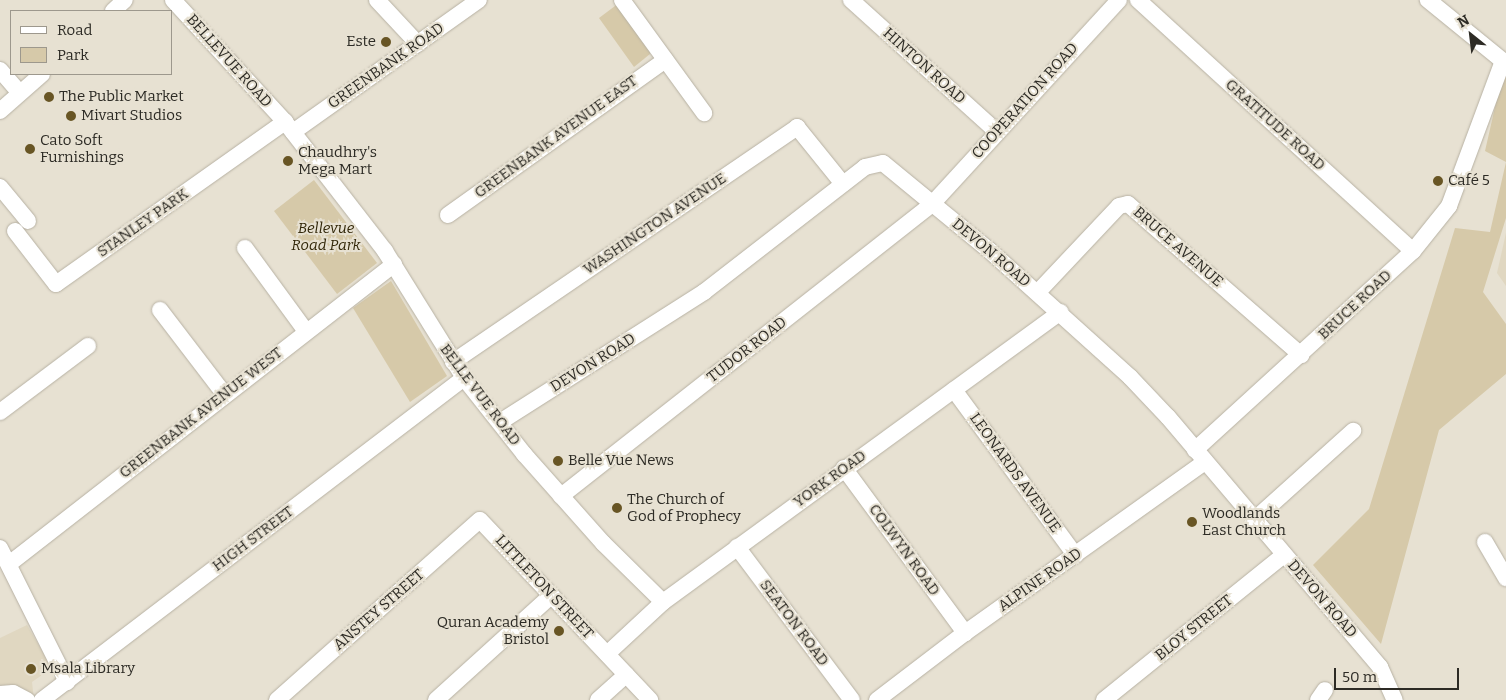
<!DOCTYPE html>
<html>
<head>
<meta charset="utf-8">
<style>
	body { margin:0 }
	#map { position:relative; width:1506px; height:700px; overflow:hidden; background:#e7e1d2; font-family:Bitter,serif }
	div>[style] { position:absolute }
	.built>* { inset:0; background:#e0d7c1 }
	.green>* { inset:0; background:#d6c9a9 }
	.roads { filter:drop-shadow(0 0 1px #b7b1a3) drop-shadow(0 0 1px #b7b1a3) }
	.minor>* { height:16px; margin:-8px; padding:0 8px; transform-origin:8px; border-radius:8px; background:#fff }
	.dots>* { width:14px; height:14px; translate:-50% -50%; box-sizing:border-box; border:2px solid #e7e1d2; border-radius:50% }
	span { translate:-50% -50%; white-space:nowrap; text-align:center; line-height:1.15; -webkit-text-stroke:4px #e7e1d2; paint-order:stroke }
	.poi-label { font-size:15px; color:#2d2b25 }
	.right { translate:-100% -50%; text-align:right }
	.left { translate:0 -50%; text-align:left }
	.street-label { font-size:15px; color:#2d2b25 }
	.park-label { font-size:15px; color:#33280a; font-style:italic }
	.legend { position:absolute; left:10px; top:10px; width:162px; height:65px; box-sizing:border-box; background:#e7e1d2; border:1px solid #9d988d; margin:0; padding:6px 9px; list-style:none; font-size:15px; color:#2d2b25 }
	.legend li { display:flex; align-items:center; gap:10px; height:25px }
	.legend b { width:25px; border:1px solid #9d988d }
	.north { position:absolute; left:1446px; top:10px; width:50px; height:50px; -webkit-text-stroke:4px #e7e1d2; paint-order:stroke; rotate:331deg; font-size:14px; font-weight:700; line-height:20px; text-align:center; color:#2d2b25 }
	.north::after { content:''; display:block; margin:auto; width:18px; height:22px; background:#2d2b25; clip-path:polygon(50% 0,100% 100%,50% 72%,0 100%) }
	.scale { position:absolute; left:1334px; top:668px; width:125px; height:22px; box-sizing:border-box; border:2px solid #2d2b25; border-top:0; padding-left:6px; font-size:15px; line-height:18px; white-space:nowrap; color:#2d2b25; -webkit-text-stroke:4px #e7e1d2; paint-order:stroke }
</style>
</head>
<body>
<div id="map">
	<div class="built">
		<div style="clip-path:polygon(1506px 233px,1506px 286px,1497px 273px)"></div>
		<div style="clip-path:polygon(27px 625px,52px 668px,32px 682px,34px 700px,0 700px,0 638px)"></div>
	</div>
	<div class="green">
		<div style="clip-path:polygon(619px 3px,650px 49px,650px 54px,634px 67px,599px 18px)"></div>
		<div style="clip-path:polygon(1506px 59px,1506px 218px,1483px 292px,1506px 324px,1506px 374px,1439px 430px,1381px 644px,1313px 565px,1369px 509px,1455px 228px,1490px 232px,1506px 162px,1485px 151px)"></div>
		<div style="clip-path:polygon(314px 180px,377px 263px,337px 294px,274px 211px)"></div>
		<div style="clip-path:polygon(391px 281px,447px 376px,410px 402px,353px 308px)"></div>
	</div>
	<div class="roads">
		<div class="minor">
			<div style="left:173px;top:0;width:166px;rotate:47.4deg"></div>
			<div style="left:285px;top:122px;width:163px;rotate:52.2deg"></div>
			<div style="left:385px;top:251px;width:150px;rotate:58.1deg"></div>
			<div style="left:464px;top:378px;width:97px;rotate:51.7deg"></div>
			<div style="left:524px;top:454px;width:119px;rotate:48.4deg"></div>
			<div style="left:603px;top:543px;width:84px;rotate:44.5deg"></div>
			<div style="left:377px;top:0;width:60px;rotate:47deg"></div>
			<div style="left:622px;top:0;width:140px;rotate:54deg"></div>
			<div style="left:851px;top:0;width:197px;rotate:42.1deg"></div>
			<div style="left:1138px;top:0;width:372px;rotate:42.4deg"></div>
			<div style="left:113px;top:11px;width:16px;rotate:-43deg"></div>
			<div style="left:0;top:70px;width:30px;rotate:49deg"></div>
			<div style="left:0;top:111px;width:56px;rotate:-41.4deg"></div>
			<div style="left:293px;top:132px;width:228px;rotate:-35.4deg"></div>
			<div style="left:0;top:187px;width:44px;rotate:50.5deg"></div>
			<div style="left:448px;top:215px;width:267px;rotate:-35.5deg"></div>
			<div style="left:15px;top:231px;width:67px;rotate:52.3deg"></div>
			<div style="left:56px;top:284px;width:281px;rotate:-35.3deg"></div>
			<div style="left:245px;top:248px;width:102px;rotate:53.8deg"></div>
			<div style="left:1038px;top:292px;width:118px;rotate:-46.7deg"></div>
			<div style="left:1119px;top:206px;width:9px;rotate:-13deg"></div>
			<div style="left:1128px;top:204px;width:230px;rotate:41.1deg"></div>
			<div style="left:160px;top:310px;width:107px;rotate:52.6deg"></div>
			<div style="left:453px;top:362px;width:417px;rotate:-34.3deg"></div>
			<div style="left:797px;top:127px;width:73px;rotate:51.1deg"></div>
			<div style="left:954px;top:390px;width:205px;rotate:53.7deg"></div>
			<div style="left:0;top:412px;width:110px;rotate:-36.9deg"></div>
			<div style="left:500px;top:422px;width:242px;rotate:-32.5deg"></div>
			<div style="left:704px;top:292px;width:204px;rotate:-37.8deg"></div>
			<div style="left:865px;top:167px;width:18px;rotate:-13deg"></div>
			<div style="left:883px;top:163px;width:137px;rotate:39.4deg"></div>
			<div style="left:989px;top:250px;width:190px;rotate:42deg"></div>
			<div style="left:1130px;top:377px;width:55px;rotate:46.5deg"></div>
			<div style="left:1168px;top:417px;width:328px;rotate:49.7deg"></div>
			<div style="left:1380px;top:667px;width:36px;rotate:66deg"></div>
			<div style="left:1195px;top:450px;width:295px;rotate:-42.4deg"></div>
			<div style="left:1413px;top:251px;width:58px;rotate:-51.3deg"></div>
			<div style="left:1449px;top:206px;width:155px;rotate:-69.6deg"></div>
			<div style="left:1503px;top:61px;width:97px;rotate:-140.9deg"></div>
			<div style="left:844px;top:468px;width:205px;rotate:53.7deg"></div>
			<div style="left:561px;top:496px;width:474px;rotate:-38.2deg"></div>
			<div style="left:933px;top:203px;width:275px;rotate:-47.5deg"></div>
			<div style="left:1253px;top:521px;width:135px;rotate:-42deg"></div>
			<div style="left:1485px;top:542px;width:42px;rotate:59.7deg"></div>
			<div style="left:737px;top:547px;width:191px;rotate:53.1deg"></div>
			<div style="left:0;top:548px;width:150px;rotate:63.4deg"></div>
			<div style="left:9px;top:564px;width:488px;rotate:-37.9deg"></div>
			<div style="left:607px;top:654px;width:76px;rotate:-42.9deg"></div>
			<div style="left:663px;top:602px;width:492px;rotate:-36.1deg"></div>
			<div style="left:0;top:694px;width:13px;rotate:-4deg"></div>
			<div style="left:13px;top:693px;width:16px;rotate:27deg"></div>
			<div style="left:42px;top:700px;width:531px;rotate:-37.34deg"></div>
			<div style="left:277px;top:700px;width:271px;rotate:-41.6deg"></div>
			<div style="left:480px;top:520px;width:248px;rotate:46.6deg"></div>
			<div style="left:436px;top:700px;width:156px;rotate:-42.2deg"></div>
			<div style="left:598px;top:700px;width:38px;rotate:-42deg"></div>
			<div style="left:877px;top:700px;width:111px;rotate:-37.3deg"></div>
			<div style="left:965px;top:633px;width:295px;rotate:-35.5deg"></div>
			<div style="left:1104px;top:700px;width:231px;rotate:-38.9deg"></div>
			<div style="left:1318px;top:700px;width:12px;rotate:-55deg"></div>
		</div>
	</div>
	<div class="dots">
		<div style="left:386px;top:42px;background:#685524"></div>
		<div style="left:49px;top:97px;background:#685524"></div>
		<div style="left:71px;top:116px;background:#685524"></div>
		<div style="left:30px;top:149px;background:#685524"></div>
		<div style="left:288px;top:161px;background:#685524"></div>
		<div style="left:1438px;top:181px;background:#685524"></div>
		<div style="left:558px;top:461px;background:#685524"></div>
		<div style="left:617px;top:508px;background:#685524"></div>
		<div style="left:1192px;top:522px;background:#685524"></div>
		<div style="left:559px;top:631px;background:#685524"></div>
		<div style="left:31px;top:669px;background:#685524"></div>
	</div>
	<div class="poi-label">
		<span class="right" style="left:376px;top:42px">Este</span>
		<span class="left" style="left:59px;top:97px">The Public Market</span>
		<span class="left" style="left:81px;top:116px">Mivart Studios</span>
		<span class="left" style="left:40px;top:149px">Cato Soft<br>Furnishings</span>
		<span class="left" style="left:298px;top:161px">Chaudhry's<br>Mega Mart</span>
		<span class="left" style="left:1448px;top:181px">Café 5</span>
		<span class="left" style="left:568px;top:461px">Belle Vue News</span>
		<span class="left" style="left:627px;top:508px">The Church of<br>God of Prophecy</span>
		<span class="left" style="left:1202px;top:522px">Woodlands<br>East Church</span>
		<span class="right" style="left:549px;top:631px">Quran Academy<br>Bristol</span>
		<span class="left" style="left:41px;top:669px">Msala Library</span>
	</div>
	<div class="street-label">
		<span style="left:229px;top:61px;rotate:48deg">BELLEVUE ROAD</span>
		<span style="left:386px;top:66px;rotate:-35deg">GREENBANK ROAD</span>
		<span style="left:924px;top:66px;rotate:42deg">HINTON ROAD</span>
		<span style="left:1025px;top:101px;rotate:-48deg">COOPERATION ROAD</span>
		<span style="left:1275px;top:125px;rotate:42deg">GRATITUDE ROAD</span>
		<span style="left:556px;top:137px;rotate:-36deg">GREENBANK AVENUE EAST</span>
		<span style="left:143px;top:223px;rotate:-35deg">STANLEY PARK</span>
		<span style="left:655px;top:224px;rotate:-34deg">WASHINGTON AVENUE</span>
		<span style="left:1178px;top:247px;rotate:41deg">BRUCE AVENUE</span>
		<span style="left:991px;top:253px;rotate:40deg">DEVON ROAD</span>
		<span style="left:1355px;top:305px;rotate:-43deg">BRUCE ROAD</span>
		<span style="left:747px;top:350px;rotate:-38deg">TUDOR ROAD</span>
		<span style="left:593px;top:363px;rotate:-32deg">DEVON ROAD</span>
		<span style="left:480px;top:395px;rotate:53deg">BELLE VUE ROAD</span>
		<span style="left:201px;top:413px;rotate:-38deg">GREENBANK AVENUE WEST</span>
		<span style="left:1015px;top:473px;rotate:54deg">LEONARDS AVENUE</span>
		<span style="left:830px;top:479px;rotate:-36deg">YORK ROAD</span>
		<span style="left:253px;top:539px;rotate:-37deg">HIGH STREET</span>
		<span style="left:904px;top:550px;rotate:54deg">COLWYN ROAD</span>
		<span style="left:1040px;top:580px;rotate:-35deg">ALPINE ROAD</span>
		<span style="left:544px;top:587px;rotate:47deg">LITTLETON STREET</span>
		<span style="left:1322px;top:599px;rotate:49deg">DEVON ROAD</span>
		<span style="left:379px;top:610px;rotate:-41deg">ANSTEY STREET</span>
		<span style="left:794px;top:623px;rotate:53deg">SEATON ROAD</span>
		<span style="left:1194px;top:628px;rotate:-39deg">BLOY STREET</span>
	</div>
	<div class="park-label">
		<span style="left:326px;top:237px">Bellevue<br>Road Park</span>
	</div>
	<ul class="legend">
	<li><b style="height:6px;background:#fff"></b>Road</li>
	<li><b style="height:14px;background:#d6c9a9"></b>Park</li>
	</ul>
	<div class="north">N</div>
	<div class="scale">50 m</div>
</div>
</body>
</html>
